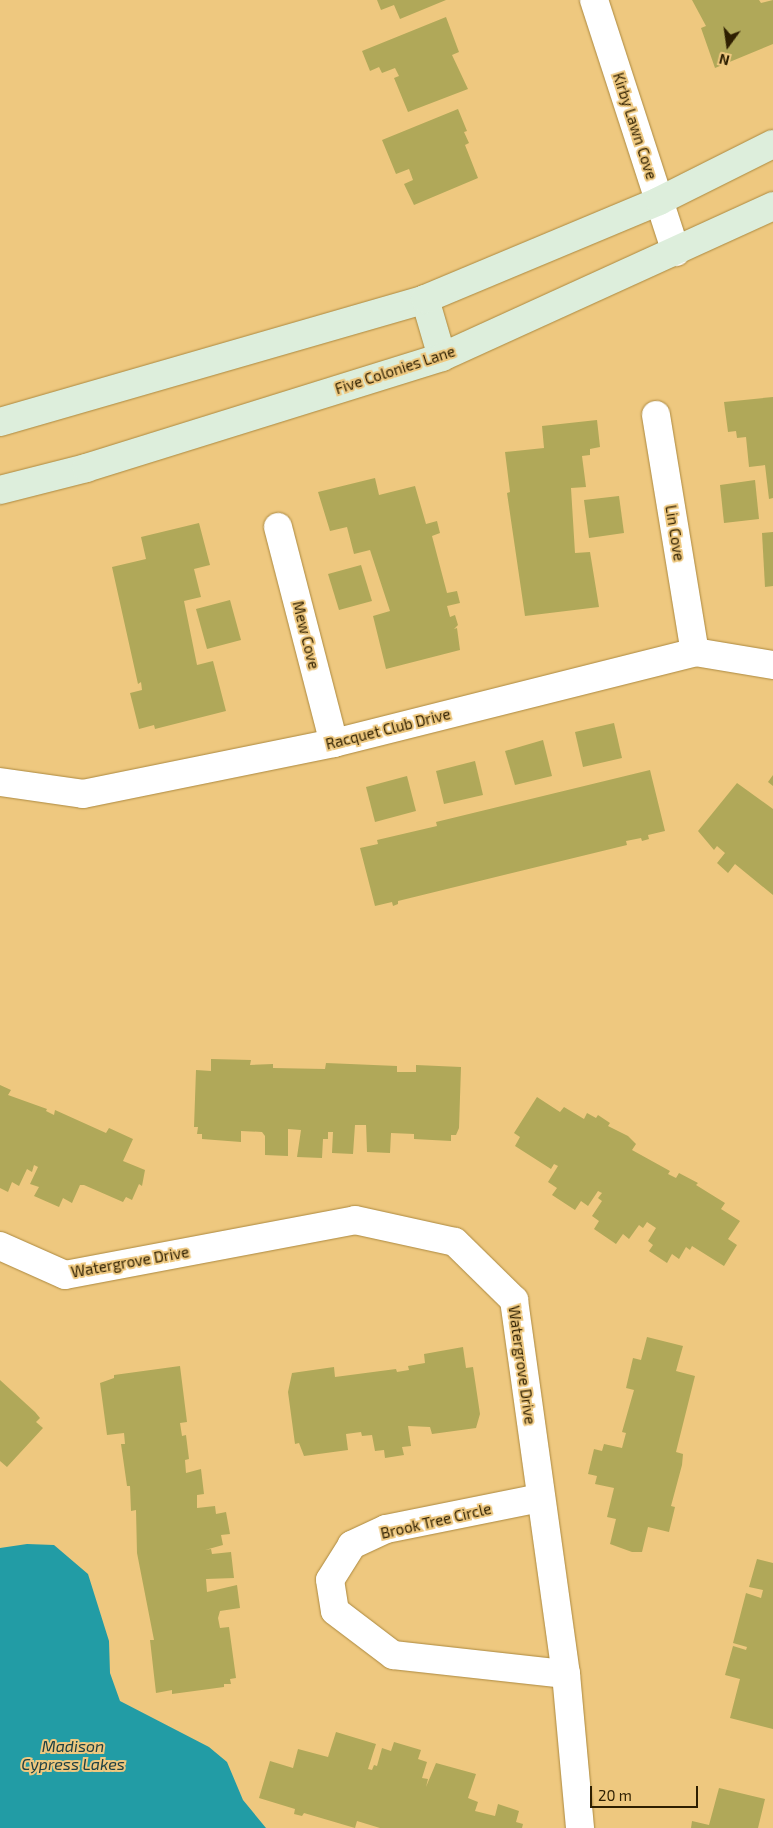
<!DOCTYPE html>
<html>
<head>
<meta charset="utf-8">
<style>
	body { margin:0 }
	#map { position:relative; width:773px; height:1828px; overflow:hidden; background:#eec87f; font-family:"Exo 2",sans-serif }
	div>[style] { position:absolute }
	.water>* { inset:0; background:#229ca5 }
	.building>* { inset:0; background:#b0a859 }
	.roads { filter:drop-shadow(0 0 1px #ac8940) drop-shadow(0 0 1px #ac8940) }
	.street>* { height:28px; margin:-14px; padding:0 14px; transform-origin:14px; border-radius:14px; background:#fff }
	.secondary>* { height:28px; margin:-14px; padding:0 14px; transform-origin:14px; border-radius:14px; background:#ddeedc }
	span { translate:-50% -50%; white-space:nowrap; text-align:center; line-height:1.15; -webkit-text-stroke:4px #eec87f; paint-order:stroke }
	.street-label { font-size:15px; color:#2e1f01 }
	.water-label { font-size:16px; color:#1f4043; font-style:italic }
	.north { position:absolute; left:703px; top:20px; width:50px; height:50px; -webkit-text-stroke:4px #eec87f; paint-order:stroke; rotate:194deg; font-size:14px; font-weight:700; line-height:20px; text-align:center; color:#2e1f01 }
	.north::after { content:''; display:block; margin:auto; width:18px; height:22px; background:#2e1f01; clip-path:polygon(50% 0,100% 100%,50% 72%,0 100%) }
	.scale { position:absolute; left:590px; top:1786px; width:108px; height:22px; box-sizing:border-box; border:2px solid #2e1f01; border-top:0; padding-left:6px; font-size:15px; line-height:18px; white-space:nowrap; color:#2e1f01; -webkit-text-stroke:4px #eec87f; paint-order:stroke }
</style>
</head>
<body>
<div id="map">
	<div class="water">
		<div style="clip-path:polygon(27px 1544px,54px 1545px,88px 1574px,109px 1641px,110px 1673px,120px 1701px,209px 1747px,227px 1762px,243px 1800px,266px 1828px,0 1828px,0 1548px)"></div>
	</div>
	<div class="building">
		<div style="clip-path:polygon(377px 0,446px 0,400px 19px,394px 5px,381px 10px)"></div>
		<div style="clip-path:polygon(692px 0,759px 0,761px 3px,773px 0,773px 44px,715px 68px,701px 28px,706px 26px)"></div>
		<div style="clip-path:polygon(446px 17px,459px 52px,452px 55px,468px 89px,408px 112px,394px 78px,399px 76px,395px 68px,382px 73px,379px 67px,370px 71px,362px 51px)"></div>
		<div style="clip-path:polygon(458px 109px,467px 131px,464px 132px,469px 143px,465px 145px,478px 178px,414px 205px,404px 184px,413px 180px,409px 169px,396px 174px,382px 140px)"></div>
		<div style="clip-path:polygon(773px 397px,773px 498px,769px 499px,765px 465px,749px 467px,746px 437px,737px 438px,736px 431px,728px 432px,724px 402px)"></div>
		<div style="clip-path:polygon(597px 420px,600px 447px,590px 449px,590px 455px,582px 456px,586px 487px,571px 488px,575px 553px,590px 552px,599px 607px,525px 616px,507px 493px,510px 492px,505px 452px,544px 448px,542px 426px)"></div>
		<div style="clip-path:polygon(375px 478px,379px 495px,415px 486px,426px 524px,437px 521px,440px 533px,432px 536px,447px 593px,457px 591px,460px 603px,447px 606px,450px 617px,455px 615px,458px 625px,454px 629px,457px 628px,460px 650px,386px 669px,373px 616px,390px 611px,370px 550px,354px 554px,347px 527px,330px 531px,318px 492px)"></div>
		<div style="clip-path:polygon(755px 480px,759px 519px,724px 523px,720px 485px)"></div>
		<div style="clip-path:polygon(619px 496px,624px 533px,589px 538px,584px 500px)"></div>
		<div style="clip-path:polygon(199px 523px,210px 565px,194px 569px,201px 597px,184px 601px,197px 665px,213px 661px,226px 711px,155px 729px,154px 725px,139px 729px,130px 693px,142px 690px,141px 682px,138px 684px,112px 567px,146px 559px,141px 537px)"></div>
		<div style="clip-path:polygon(773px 532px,773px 586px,765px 587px,762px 533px)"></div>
		<div style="clip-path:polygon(361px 565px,372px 601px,339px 610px,328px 574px)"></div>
		<div style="clip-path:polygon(230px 600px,241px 640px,207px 649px,196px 609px)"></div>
		<div style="clip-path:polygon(614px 723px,622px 758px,583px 767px,575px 732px)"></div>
		<div style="clip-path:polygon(543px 740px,552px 776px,515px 785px,505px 751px)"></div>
		<div style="clip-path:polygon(475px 761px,483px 795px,444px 804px,436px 771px)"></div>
		<div style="clip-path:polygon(650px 770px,665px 831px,648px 835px,649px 839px,642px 841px,641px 838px,626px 841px,627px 845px,398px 901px,398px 904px,393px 906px,392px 902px,375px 906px,360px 848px,378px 844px,377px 840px,437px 826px,436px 822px)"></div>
		<div style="clip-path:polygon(773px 775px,773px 786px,768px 782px)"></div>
		<div style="clip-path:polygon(407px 776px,416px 811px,375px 822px,366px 787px)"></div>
		<div style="clip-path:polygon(737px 783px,773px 809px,773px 895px,735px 864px,728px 873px,717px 863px,725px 853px,717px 846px,714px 850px,698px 831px)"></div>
		<div style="clip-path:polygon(211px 1059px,251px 1060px,250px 1065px,273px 1064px,273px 1068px,325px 1069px,326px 1063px,397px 1066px,397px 1072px,416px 1072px,416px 1065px,461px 1067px,459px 1128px,456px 1135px,451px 1135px,451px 1141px,414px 1139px,414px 1134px,391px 1133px,390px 1153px,367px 1152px,366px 1125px,355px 1125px,353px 1154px,332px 1153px,333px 1132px,328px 1132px,328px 1139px,323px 1139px,322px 1158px,297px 1157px,301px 1130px,288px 1129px,288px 1156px,265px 1155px,265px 1136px,262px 1132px,241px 1131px,241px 1142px,202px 1139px,202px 1134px,197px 1134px,198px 1127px,194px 1127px,196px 1070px,211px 1071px)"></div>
		<div style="clip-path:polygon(0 1085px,11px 1090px,8px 1095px,47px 1109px,46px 1111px,54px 1115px,55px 1110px,106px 1133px,109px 1128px,133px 1139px,123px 1161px,145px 1170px,142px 1186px,139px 1184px,132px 1200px,126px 1197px,123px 1202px,84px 1185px,80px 1185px,72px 1203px,63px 1198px,59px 1207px,34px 1196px,39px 1187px,30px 1184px,38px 1167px,34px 1165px,32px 1172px,27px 1169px,19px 1186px,12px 1182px,8px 1192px,0 1188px)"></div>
		<div style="clip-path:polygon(537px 1097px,560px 1112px,564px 1107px,584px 1119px,587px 1113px,596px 1118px,598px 1115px,610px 1123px,608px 1126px,628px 1136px,636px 1144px,632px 1150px,670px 1171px,668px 1174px,676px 1178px,679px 1173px,698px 1183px,696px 1185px,725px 1203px,721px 1209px,740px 1221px,728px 1239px,737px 1245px,724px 1266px,692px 1246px,690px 1250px,686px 1247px,679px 1259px,672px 1254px,667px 1263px,649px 1251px,653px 1245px,648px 1241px,656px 1228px,647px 1222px,643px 1228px,639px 1225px,629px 1239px,623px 1234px,616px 1244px,594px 1229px,599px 1221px,592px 1216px,602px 1201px,598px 1198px,602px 1193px,598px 1191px,588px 1206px,581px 1201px,575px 1210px,552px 1195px,557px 1188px,548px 1182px,558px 1166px,554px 1164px,551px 1169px,515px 1146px,520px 1137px,514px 1133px)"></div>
		<div style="clip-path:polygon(647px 1337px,683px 1346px,676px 1371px,695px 1376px,676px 1452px,683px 1454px,682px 1465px,671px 1506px,675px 1507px,669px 1532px,648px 1527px,642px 1552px,632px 1552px,610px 1544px,616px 1519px,607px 1517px,614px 1488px,595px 1484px,597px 1476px,588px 1474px,594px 1449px,602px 1451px,604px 1444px,622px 1448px,626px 1433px,622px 1432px,634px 1390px,626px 1388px,633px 1358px,641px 1360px)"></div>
		<div style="clip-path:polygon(463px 1347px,466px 1368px,473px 1367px,480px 1414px,476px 1428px,432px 1434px,430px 1427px,408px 1426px,411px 1446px,402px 1447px,404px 1455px,385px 1458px,384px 1450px,375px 1451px,372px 1435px,362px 1436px,361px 1432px,346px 1434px,348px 1450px,304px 1456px,299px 1443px,295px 1444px,288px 1392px,292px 1373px,334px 1367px,335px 1377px,396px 1369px,397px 1372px,409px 1370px,408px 1366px,425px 1363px,424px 1354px)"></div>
		<div style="clip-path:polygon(180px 1366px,187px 1422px,180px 1423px,182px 1436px,186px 1435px,189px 1459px,185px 1460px,186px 1473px,201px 1469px,204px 1494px,197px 1495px,197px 1508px,215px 1506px,216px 1514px,226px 1512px,230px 1534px,221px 1535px,223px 1545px,205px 1550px,211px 1549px,212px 1554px,231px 1552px,234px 1578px,206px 1579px,207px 1592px,237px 1585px,240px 1608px,220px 1611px,218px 1618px,220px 1628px,229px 1627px,236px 1678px,230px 1679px,231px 1684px,224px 1684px,224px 1687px,172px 1694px,172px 1690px,156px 1693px,150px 1640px,154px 1640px,137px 1553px,136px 1510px,131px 1511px,130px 1486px,127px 1486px,121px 1444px,125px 1444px,124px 1433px,107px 1435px,100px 1383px,114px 1378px,114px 1375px)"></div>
		<div style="clip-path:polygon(0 1380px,35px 1412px,40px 1418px,36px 1422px,43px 1428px,7px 1467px,0 1461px)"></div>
		<div style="clip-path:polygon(757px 1559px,773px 1563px,773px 1729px,730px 1718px,740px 1679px,725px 1675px,733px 1646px,746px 1650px,747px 1647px,733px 1643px,746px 1593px,761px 1598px,763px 1590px,749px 1587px)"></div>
		<div style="clip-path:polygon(336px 1732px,376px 1744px,368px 1769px,372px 1770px,374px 1765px,377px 1766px,382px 1748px,391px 1751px,394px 1742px,421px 1750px,418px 1759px,427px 1762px,422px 1778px,428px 1779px,426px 1787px,436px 1763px,476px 1774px,468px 1798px,478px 1802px,475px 1811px,495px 1816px,498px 1804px,519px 1811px,516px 1822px,523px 1824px,522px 1828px,380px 1828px,357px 1821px,355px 1828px,304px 1813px,302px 1816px,294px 1814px,295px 1809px,259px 1798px,270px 1761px,293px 1768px,298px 1749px,328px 1757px)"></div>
		<div style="clip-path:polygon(719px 1788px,765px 1799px,758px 1828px,691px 1828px,692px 1821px,709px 1825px)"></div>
	</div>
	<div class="roads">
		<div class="street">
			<div style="left:594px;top:0;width:265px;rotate:72deg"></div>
			<div style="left:656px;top:415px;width:240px;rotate:80.7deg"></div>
			<div style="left:278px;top:527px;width:223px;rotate:75.5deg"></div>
			<div style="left:0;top:782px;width:84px;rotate:8.2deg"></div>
			<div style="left:83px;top:794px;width:256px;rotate:-11.5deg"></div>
			<div style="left:334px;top:743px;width:372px;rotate:-14.1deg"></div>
			<div style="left:695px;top:652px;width:79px;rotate:9.5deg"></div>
			<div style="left:0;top:1246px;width:71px;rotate:24deg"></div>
			<div style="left:65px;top:1275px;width:295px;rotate:-10.7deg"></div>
			<div style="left:355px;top:1220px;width:102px;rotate:12.4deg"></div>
			<div style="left:455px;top:1242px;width:83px;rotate:44.5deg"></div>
			<div style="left:514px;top:1300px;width:378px;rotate:82.1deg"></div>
			<div style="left:566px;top:1674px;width:155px;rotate:84.8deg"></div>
			<div style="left:540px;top:1498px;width:157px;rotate:168.6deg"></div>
			<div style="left:386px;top:1529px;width:38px;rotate:155deg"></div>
			<div style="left:352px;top:1545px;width:41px;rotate:122.2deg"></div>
			<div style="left:330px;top:1580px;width:31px;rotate:81deg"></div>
			<div style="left:335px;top:1611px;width:73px;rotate:37.2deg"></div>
			<div style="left:393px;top:1655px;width:174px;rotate:6.3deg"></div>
		</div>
		<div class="secondary">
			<div style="left:425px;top:299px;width:60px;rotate:73.7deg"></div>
			<div style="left:0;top:422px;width:442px;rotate:-16.1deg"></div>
			<div style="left:425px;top:299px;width:254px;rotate:-22.7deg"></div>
			<div style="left:659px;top:201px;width:127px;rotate:-26.6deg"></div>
			<div style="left:0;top:490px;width:89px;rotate:-14.3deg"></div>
			<div style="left:86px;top:468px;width:373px;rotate:-17.3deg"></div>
			<div style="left:442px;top:357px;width:364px;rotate:-24.5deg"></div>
		</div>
	</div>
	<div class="street-label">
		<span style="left:635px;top:126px;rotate:72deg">Kirby Lawn Cove</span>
		<span style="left:395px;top:370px;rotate:-18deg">Five Colonies Lane</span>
		<span style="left:675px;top:533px;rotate:81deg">Lin Cove</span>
		<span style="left:306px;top:635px;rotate:76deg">Mew Cove</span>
		<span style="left:388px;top:729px;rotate:-14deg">Racquet Club Drive</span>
		<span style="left:130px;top:1262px;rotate:-10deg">Watergrove Drive</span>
		<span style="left:522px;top:1365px;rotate:82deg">Watergrove Drive</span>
		<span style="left:436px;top:1521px;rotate:-13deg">Brook Tree Circle</span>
	</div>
	<div class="water-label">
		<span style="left:73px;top:1755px">Madison<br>Cypress Lakes</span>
	</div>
	<div class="north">N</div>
	<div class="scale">20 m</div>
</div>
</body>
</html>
